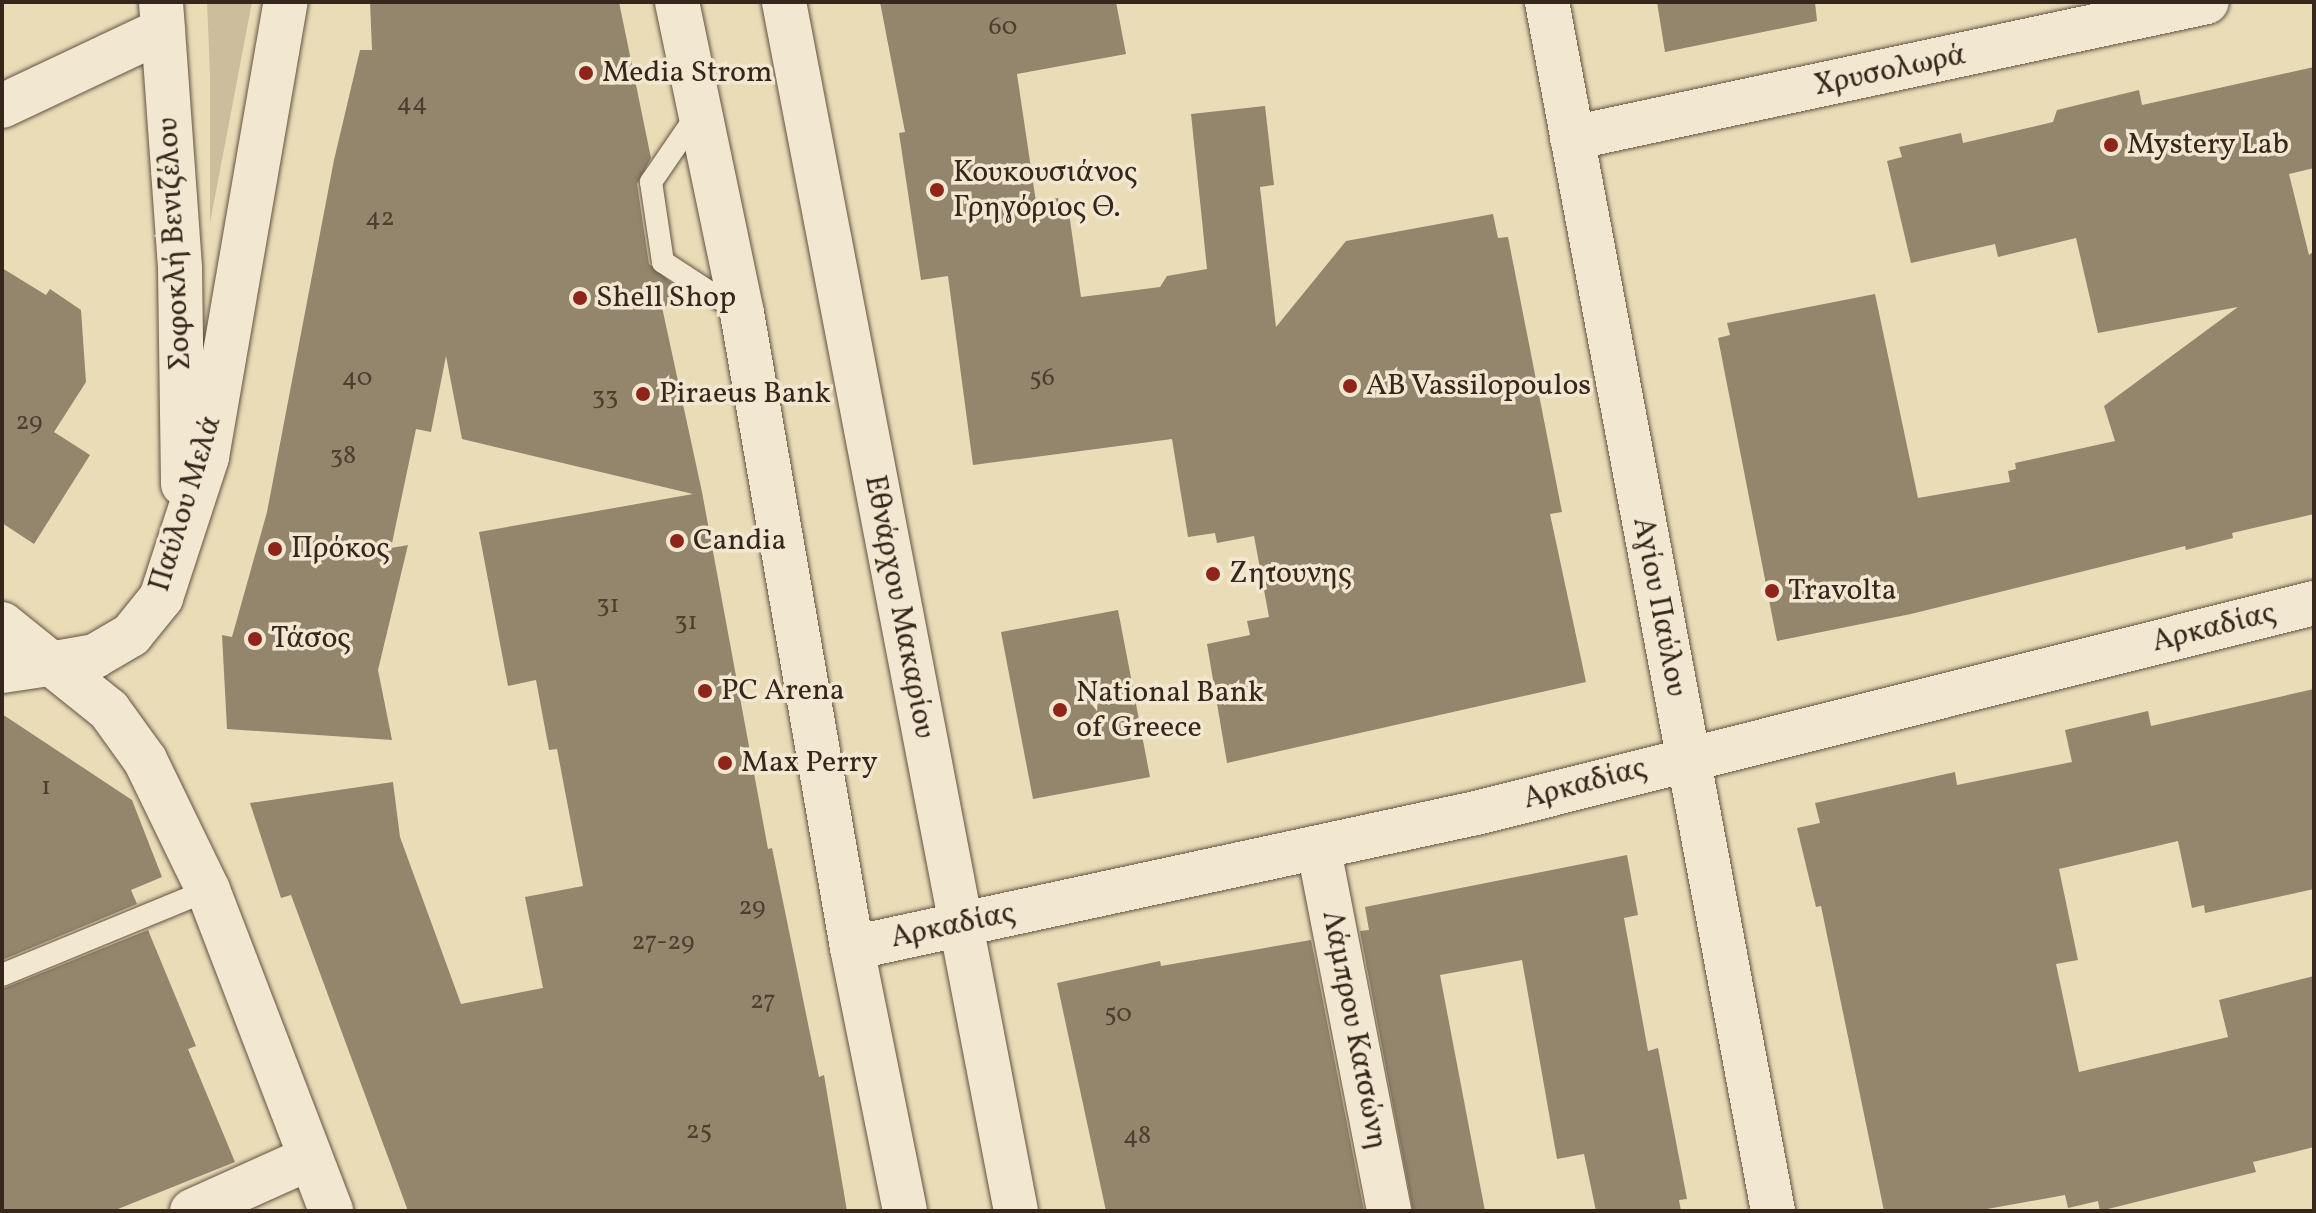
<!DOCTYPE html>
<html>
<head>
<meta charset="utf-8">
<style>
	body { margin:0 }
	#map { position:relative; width:2316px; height:1213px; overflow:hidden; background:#ebdcb8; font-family:Vollkorn,serif }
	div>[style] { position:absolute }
	.green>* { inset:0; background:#ccbd9d }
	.building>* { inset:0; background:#94856d }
	.roads { filter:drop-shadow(0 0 2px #635442) drop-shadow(0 0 2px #635442) }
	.service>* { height:22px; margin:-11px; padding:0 11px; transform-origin:11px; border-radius:11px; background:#f2e8d1 }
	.minor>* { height:44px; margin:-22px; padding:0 22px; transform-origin:22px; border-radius:22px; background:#f2e8d1 }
	.tertiary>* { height:44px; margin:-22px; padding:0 22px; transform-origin:22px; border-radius:22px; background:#f2e8d1 }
	.secondary>* { height:44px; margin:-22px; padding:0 22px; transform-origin:22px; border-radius:22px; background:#f2e8d1 }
	.dots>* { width:22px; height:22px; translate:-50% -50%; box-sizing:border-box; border:4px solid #f2e8d1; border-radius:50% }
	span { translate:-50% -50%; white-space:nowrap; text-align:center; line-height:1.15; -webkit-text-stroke:7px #f2e8d1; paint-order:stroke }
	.number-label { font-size:26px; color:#4e3e30 }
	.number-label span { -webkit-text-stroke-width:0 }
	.street-label { font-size:30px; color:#36261b }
	.poi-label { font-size:30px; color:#36261b }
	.left { translate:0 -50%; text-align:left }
	.frame { position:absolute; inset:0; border:4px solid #36261b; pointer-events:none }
</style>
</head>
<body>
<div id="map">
	<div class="green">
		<div style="clip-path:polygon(207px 2px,252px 2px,210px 223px,210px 75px)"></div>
	</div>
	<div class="building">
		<div style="clip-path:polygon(370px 2px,619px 2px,651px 158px,637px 184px,649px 264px,680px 290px,683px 303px,662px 307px,702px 492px,768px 849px,772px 848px,819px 1077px,824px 1075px,847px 1211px,408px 1211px,291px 895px,281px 898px,250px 803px,393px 782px,400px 837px,461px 1004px,543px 988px,525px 897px,583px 886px,557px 749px,549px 750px,536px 680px,508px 686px,479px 532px,693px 494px,462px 439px,446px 356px,431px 432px,416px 429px,391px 548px,408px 545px,378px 670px,392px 740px,227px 729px,222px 635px,232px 637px,267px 512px,334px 160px,360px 50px,372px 50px)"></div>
		<div style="clip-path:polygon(880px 2px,1116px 2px,1126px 54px,1017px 74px,1036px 202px,1058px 198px,1061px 214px,1069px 213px,1081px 297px,1160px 287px,1167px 276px,1207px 269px,1191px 114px,1265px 106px,1274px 185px,1260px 187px,1276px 327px,1346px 241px,1493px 214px,1498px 238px,1508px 237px,1562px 512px,1550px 514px,1586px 682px,1227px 763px,1207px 644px,1250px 635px,1247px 621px,1269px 617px,1254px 536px,1217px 543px,1215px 533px,1188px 537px,1172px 439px,973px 465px,948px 276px,921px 280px,899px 133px,905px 132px)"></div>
		<div style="clip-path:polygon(1657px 2px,1815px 2px,1817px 21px,1665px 52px)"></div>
		<div style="clip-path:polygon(2314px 67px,2314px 168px,2289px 174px,2309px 255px,2314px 251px,2314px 514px,2232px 533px,2233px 538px,2186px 550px,2185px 546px,1911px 614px,1777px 641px,1718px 338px,1730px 335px,1727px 323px,1875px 294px,1918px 498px,2010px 482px,2008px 471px,2016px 469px,2015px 463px,2115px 441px,2104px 406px,2238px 307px,2098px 333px,2076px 238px,1998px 257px,1995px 244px,1911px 263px,1887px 161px,1902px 157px,1899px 147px,1961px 133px,1963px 143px,2053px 122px,2057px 110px,2139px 90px,2142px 105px)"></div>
		<div style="clip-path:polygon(2px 268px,46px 295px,50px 289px,81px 310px,86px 382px,54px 432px,90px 455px,34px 544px,2px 523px)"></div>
		<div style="clip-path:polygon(1118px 610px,1150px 777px,1033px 799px,1001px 632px)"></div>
		<div style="clip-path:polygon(2314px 689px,2314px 889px,2205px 913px,2204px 905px,2192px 908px,2178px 841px,2059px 869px,2078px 960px,2056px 964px,2079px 1072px,2228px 1037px,2219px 1000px,2314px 976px,2314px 1147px,2253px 1162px,2256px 1172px,2100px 1211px,2098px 1201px,2068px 1208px,2065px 1195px,1976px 1211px,1884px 1211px,1821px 906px,1816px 907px,1797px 828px,1820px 823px,1815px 803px,1955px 772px,1957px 785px,2072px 762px,2065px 730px,2148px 711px,2151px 726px)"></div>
		<div style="clip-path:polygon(2px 714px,132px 800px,162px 877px,131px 890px,137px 904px,2px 960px)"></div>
		<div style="clip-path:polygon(1627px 855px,1638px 915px,1624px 918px,1648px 1051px,1658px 1048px,1687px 1199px,1679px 1200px,1681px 1211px,1596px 1211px,1584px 1154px,1557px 1159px,1522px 960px,1440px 975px,1485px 1211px,1413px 1211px,1360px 931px,1369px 930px,1365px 907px)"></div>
		<div style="clip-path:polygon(148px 930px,196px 1046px,188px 1049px,235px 1162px,113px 1211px,2px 1211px,2px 989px)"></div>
		<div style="clip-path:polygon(1311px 940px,1364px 1211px,1106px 1211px,1057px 983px,1160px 961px,1161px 966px)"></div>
	</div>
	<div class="roads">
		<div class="service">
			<div style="left:699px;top:112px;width:85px;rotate:124.4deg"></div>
			<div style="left:651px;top:182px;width:81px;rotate:81.5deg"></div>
			<div style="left:663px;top:262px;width:92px;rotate:33deg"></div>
			<div style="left:2px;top:975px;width:223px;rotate:-22.4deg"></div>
		</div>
		<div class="minor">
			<div style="left:1547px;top:2px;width:1230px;rotate:79.41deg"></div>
			<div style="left:2px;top:106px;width:178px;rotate:-25.3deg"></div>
			<div style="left:1572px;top:138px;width:649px;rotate:-12.09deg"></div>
			<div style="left:2px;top:671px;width:54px;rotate:-8.6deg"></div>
			<div style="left:1319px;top:850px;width:368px;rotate:79deg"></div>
			<div style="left:852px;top:948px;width:638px;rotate:-12.21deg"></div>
			<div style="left:1476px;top:813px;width:864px;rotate:-14.07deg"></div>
			<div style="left:192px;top:1211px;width:129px;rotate:-24.2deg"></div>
		</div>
		<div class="tertiary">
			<div style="left:161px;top:2px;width:268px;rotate:85.9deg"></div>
			<div style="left:180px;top:269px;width:215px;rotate:89.2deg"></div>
			<div style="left:2px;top:624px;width:137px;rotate:38.8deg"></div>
			<div style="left:109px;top:710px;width:62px;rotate:54.2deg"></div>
			<div style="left:145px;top:760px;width:144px;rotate:64.1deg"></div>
			<div style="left:208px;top:890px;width:344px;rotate:69deg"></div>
			<div style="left:55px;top:663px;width:41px;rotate:-9.9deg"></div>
			<div style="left:95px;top:656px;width:42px;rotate:-30.3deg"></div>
			<div style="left:131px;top:635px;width:48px;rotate:-51deg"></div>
			<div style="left:161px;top:598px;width:148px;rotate:-71.9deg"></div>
			<div style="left:207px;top:457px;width:462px;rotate:-80.2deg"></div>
		</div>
		<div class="secondary">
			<div style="left:677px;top:2px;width:318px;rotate:78.2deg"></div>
			<div style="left:742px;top:313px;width:644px;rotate:80.17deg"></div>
			<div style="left:852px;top:948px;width:268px;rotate:78.6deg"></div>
			<div style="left:784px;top:2px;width:1231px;rotate:79.14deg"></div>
		</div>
	</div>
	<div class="dots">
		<div style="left:586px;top:73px;background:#8f2418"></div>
		<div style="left:2111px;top:145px;background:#8f2418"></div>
		<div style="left:937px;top:190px;background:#8f2418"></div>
		<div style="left:580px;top:298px;background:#8f2418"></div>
		<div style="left:1350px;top:386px;background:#8f2418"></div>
		<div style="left:643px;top:394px;background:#8f2418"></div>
		<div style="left:677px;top:541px;background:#8f2418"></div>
		<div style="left:275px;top:549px;background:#8f2418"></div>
		<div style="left:1213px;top:574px;background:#8f2418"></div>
		<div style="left:1772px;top:591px;background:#8f2418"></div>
		<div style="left:255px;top:639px;background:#8f2418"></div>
		<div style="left:705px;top:691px;background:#8f2418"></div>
		<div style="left:1060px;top:710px;background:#8f2418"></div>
		<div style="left:725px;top:763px;background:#8f2418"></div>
	</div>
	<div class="number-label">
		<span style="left:1003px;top:28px">60</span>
		<span style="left:412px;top:104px">44</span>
		<span style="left:380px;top:219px">42</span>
		<span style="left:357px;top:379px">40</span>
		<span style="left:1042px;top:379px">56</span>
		<span style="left:605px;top:398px">33</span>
		<span style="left:29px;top:423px">29</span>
		<span style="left:343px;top:457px">38</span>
		<span style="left:608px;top:606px">31</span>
		<span style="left:686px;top:623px">31</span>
		<span style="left:46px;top:788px">1</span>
		<span style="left:752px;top:908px">29</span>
		<span style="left:663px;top:943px">27-29</span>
		<span style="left:763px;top:1002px">27</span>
		<span style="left:1118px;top:1015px">50</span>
		<span style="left:699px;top:1132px">25</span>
		<span style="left:1137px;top:1137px">48</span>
	</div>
	<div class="street-label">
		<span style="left:1890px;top:71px;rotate:-12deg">Χρυσολωρά</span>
		<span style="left:175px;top:244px;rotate:-93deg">Σοφοκλή Βενιζέλου</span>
		<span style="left:186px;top:504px;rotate:-73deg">Παύλου Μελά</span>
		<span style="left:899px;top:607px;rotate:79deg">Εθνάρχου Μακαρίου</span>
		<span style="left:1659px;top:607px;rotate:79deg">Αγίου Παύλου</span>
		<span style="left:2214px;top:628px;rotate:-14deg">Αρκαδίας</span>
		<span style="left:1585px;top:784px;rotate:-15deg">Αρκαδίας</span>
		<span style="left:953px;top:926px;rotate:-12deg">Αρκαδίας</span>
		<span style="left:1354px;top:1030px;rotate:79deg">Λάμπρου Κατσώνη</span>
	</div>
	<div class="poi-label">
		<span class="left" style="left:602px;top:73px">Media Strom</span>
		<span class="left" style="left:2127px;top:145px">Mystery Lab</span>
		<span class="left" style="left:953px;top:190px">Κουκουσιάνος<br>Γρηγόριος Θ.</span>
		<span class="left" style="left:596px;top:298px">Shell Shop</span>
		<span class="left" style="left:1366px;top:386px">AB Vassilopoulos</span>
		<span class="left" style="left:659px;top:394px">Piraeus Bank</span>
		<span class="left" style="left:693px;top:541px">Candia</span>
		<span class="left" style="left:291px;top:549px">Πρόκος</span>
		<span class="left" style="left:1229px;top:574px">Ζητουνης</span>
		<span class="left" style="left:1788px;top:591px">Travolta</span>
		<span class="left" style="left:271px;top:639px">Τάσος</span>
		<span class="left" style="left:721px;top:691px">PC Arena</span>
		<span class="left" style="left:1076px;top:710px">National Bank<br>of Greece</span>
		<span class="left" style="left:741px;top:763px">Max Perry</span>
	</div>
	<div class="frame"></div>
</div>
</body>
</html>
